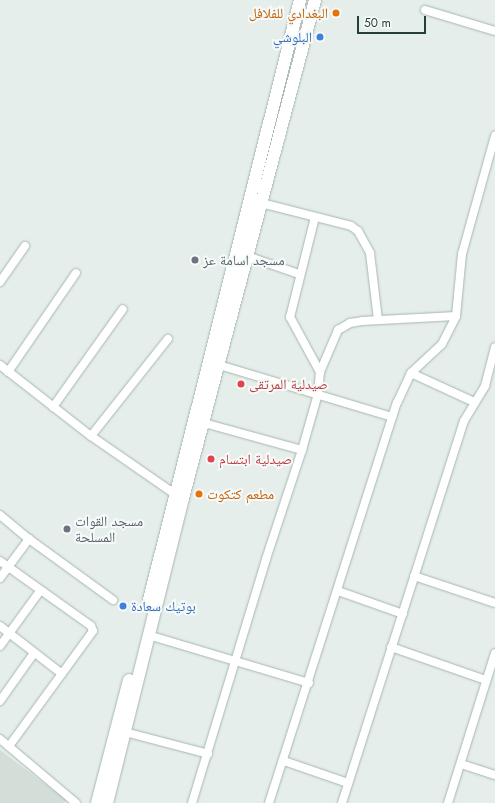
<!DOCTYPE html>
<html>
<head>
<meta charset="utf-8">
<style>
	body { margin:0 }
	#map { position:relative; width:495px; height:803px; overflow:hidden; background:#e5eeea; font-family:Jost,"Noto Naskh Arabic",sans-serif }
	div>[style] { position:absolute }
	.built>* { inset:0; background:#d3ded9 }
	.roads { filter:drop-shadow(0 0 1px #a7b6b1) drop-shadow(0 0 1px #a7b6b1) }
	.minor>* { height:8px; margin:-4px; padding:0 4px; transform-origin:4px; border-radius:4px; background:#fff }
	.secondary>* { height:12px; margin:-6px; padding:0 6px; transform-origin:6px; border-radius:6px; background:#fff }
	.dots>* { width:11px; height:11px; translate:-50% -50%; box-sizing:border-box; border:2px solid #f6faf8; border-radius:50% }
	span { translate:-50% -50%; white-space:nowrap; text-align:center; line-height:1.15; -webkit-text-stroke:4px #f6faf8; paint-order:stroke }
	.food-label { font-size:14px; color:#c56008 }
	.right { translate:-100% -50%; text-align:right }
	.left { translate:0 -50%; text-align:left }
	.shop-label { font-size:14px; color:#366cbe }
	.worship-label { font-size:14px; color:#5b616d }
	.health-label { font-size:14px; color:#be3a42 }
	.scale { position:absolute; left:357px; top:16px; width:69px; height:18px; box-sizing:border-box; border:2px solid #244039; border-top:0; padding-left:5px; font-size:12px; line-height:14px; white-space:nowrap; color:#244039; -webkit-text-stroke:3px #f6faf8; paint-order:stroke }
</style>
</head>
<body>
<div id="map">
	<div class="built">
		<div style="clip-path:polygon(0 750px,66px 800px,64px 803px,0 803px)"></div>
	</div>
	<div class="roads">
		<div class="minor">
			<div style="left:425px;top:10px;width:73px;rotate:16.7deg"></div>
			<div style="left:261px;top:203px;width:93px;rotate:14.3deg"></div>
			<div style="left:351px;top:226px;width:9px;rotate:36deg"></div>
			<div style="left:358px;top:231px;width:25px;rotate:61deg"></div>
			<div style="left:370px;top:253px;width:67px;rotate:83.2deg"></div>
			<div style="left:315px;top:217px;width:103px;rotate:104deg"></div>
			<div style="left:290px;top:317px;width:63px;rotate:61.4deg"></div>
			<div style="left:247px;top:256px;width:55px;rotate:19.1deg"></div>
			<div style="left:0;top:282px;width:44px;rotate:-55.2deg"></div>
			<div style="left:0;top:365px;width:115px;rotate:38deg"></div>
			<div style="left:91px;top:436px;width:107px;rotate:34.7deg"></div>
			<div style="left:219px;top:365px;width:181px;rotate:16.7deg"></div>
			<div style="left:8px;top:372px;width:120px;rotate:-55.5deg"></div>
			<div style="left:411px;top:373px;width:69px;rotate:24.7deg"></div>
			<div style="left:53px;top:407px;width:120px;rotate:-54.5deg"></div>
			<div style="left:204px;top:423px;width:102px;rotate:15.4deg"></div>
			<div style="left:91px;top:436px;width:124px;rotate:-51.6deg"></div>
			<div style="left:0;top:515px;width:38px;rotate:40deg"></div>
			<div style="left:29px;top:539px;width:104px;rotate:36deg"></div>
			<div style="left:0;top:561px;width:112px;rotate:35.5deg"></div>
			<div style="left:91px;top:626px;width:5px;rotate:68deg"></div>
			<div style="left:93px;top:631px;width:142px;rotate:126.1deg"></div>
			<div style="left:414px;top:576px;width:85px;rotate:18.4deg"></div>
			<div style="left:0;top:578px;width:49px;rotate:-53.4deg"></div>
			<div style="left:338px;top:591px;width:69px;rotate:19.5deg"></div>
			<div style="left:0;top:626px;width:78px;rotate:37.7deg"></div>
			<div style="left:148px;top:635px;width:168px;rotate:16.6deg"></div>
			<div style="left:0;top:646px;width:68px;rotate:-54deg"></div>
			<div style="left:391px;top:647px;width:101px;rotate:19.2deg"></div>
			<div style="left:0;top:701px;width:59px;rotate:-54.7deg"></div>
			<div style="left:125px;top:732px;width:86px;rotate:14.8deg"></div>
			<div style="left:0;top:739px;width:99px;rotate:40.1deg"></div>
			<div style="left:284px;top:761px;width:68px;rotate:19deg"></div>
			<div style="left:461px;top:764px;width:36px;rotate:18deg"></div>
			<div style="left:192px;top:803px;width:255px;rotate:-73.1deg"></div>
			<div style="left:266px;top:559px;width:115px;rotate:-71.7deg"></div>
			<div style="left:302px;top:450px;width:58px;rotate:-74.1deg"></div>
			<div style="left:318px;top:394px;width:22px;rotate:-85deg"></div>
			<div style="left:320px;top:372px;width:46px;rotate:-66.8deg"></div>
			<div style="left:338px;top:330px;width:14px;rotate:-30deg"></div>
			<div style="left:350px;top:323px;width:12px;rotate:-9deg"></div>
			<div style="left:362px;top:321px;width:94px;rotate:-3deg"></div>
			<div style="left:269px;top:803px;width:420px;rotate:-72.3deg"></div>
			<div style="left:397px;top:403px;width:33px;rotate:-65deg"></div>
			<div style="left:411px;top:373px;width:42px;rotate:-43.1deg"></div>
			<div style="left:442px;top:344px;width:31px;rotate:-63deg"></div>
			<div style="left:456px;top:316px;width:62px;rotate:-84.5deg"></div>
			<div style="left:462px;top:254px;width:123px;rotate:-74.4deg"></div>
			<div style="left:342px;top:803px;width:401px;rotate:-72.3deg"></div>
			<div style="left:464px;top:421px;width:41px;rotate:-59deg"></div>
			<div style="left:485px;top:386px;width:40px;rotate:-75.6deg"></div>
			<div style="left:448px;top:803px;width:157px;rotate:-72.6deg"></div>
		</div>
		<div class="secondary">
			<div style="left:149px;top:600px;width:619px;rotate:-75.87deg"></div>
			<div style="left:97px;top:803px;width:127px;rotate:-75.4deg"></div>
			<div style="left:107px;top:803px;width:314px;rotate:-76deg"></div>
			<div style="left:183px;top:498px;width:515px;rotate:-75.15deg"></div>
		</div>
	</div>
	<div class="dots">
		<div style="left:336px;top:13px;background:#e8710a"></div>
		<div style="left:320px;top:37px;background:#3f7fe0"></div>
		<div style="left:195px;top:260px;background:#6b7280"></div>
		<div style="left:241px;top:384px;background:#e0444e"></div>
		<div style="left:211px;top:459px;background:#e0444e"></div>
		<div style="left:199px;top:494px;background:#e8710a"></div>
		<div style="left:67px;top:529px;background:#6b7280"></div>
		<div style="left:123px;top:606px;background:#3f7fe0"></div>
	</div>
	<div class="food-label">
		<span class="right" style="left:328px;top:13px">البغدادي للفلافل</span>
		<span class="left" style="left:207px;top:494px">مطعم كتكوت</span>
	</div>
	<div class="shop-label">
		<span class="right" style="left:312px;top:37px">البلوشي</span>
		<span class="left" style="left:131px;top:606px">بوتيك سعادة</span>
	</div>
	<div class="worship-label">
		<span class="left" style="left:203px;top:260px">مسجد اسامة عز</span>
		<span class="left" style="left:75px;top:529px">مسجد القوات<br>المسلحة</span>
	</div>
	<div class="health-label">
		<span class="left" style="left:249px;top:384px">صيدلية المرتقى</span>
		<span class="left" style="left:219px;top:459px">صيدلية ابتسام</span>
	</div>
	<div class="scale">50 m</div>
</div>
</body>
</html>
